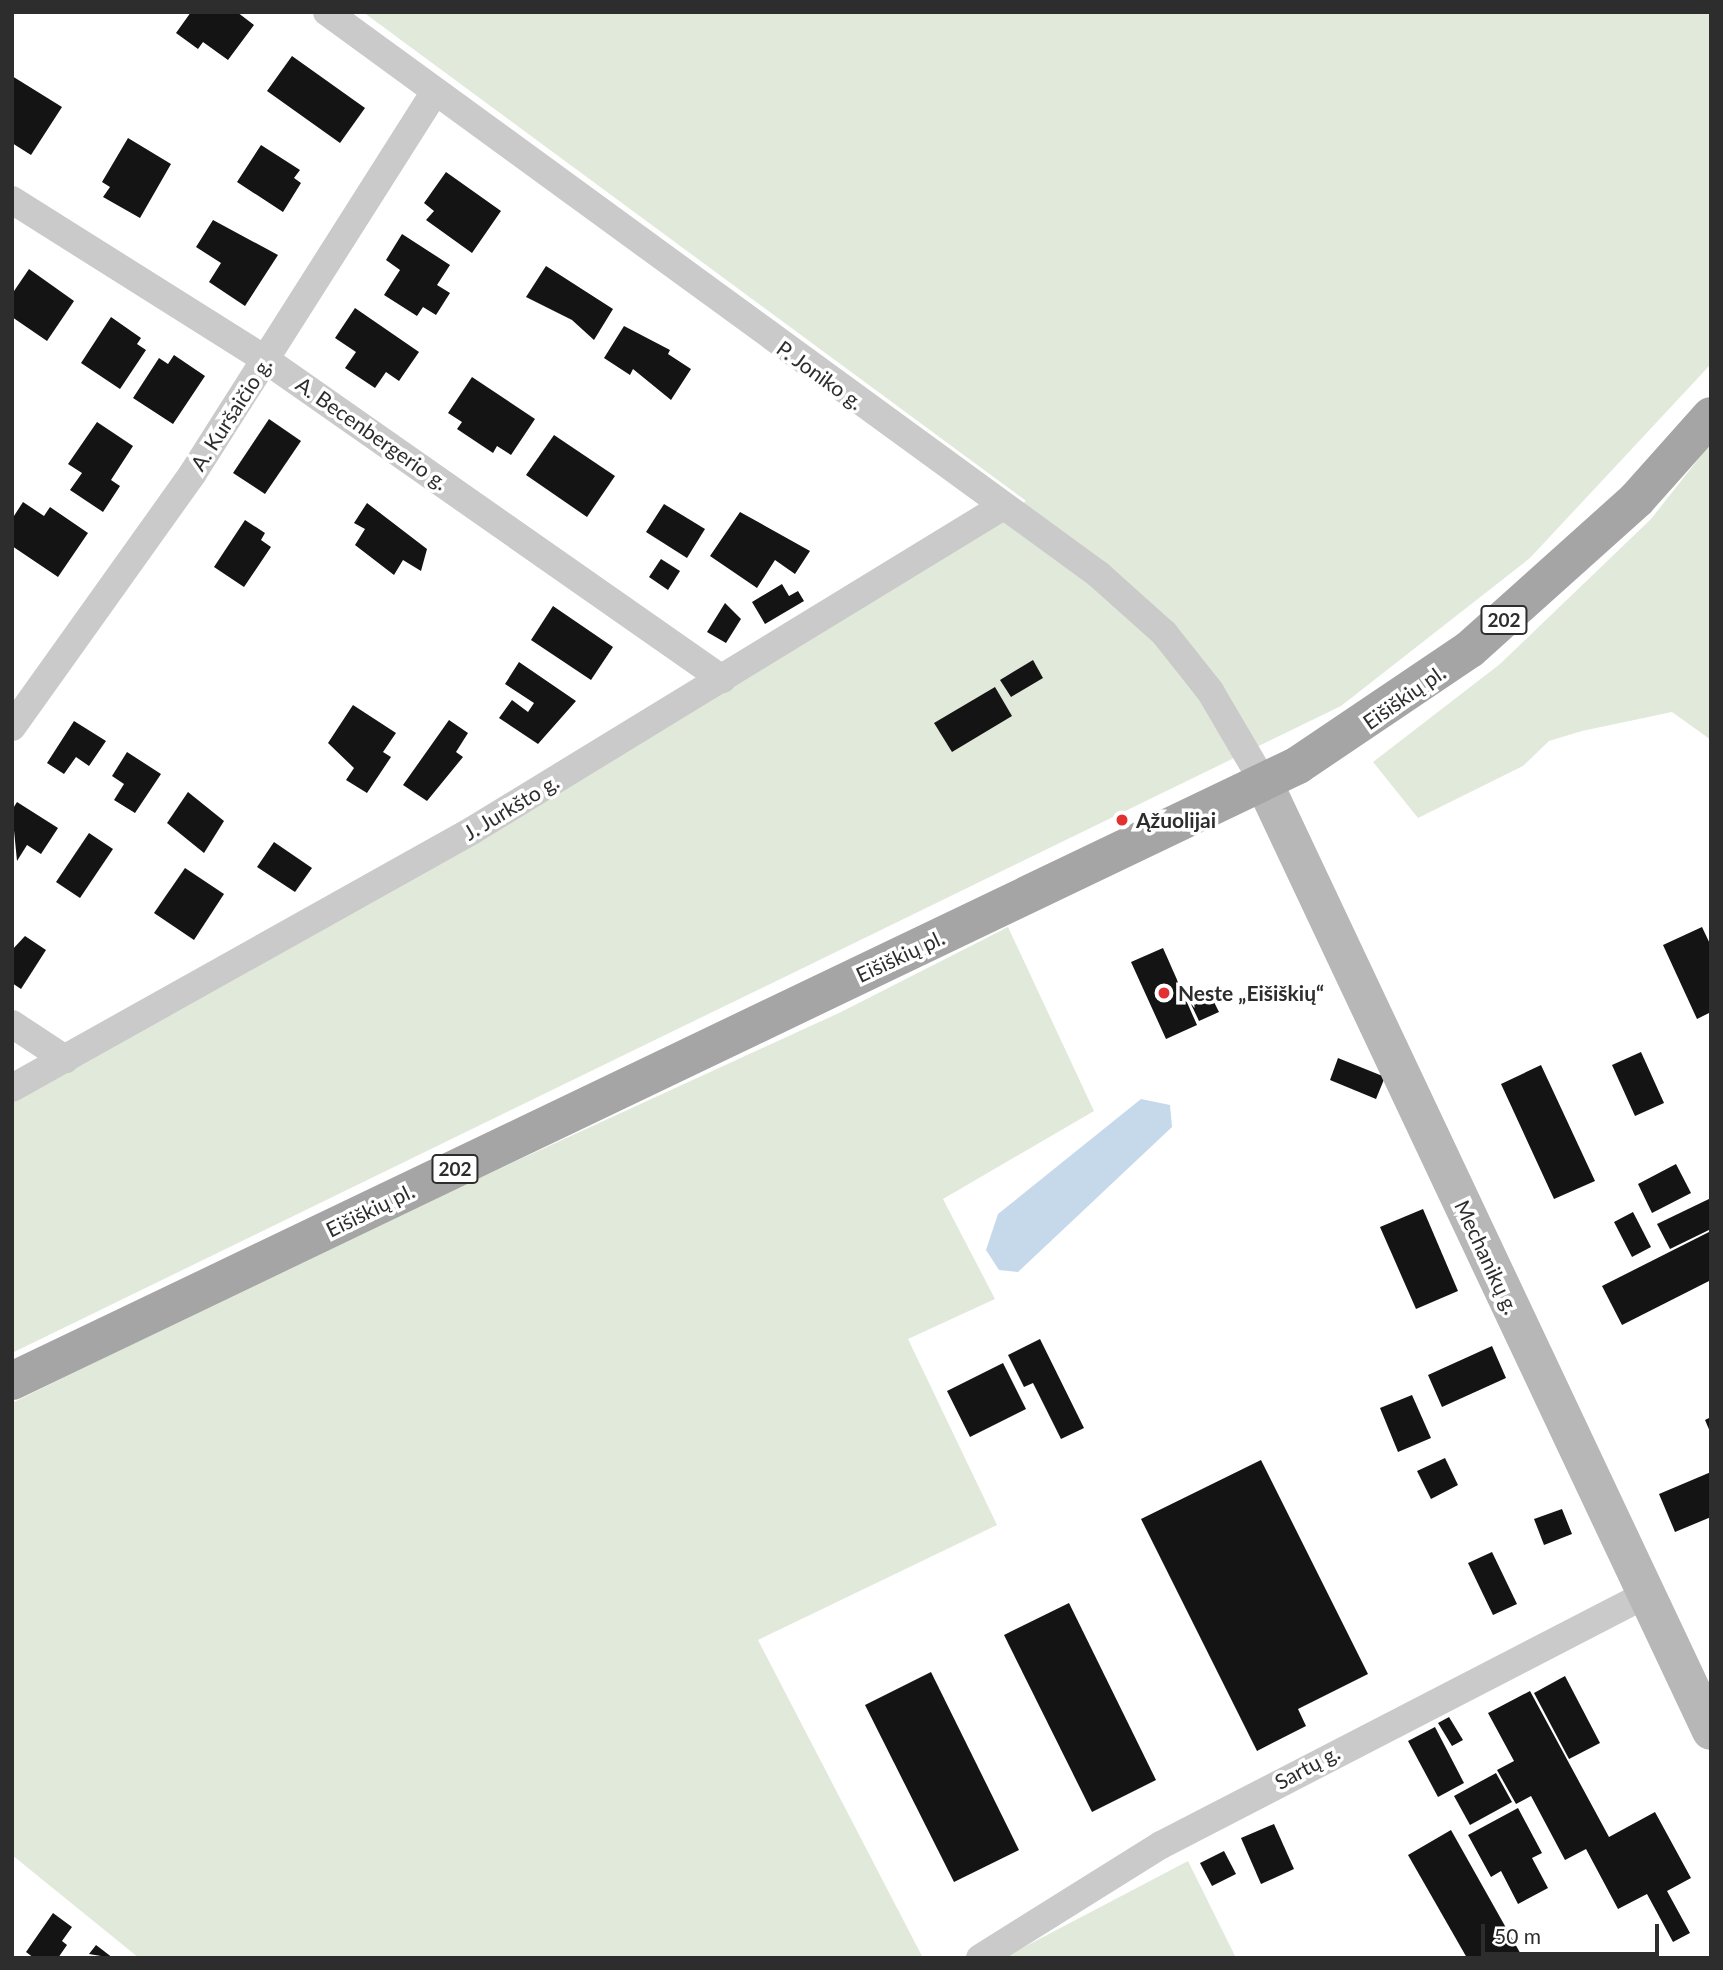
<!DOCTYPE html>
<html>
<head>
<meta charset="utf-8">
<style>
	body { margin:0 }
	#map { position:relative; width:1723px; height:1970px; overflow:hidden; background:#fff; font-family:Lato,sans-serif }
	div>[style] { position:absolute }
	.green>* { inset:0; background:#e1eada }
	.water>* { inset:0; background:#c6d9ea }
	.building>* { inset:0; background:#141414 }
	.street>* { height:28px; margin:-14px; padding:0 14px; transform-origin:14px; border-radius:14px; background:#cacaca }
	.secondary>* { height:38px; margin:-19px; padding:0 19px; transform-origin:19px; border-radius:19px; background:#b7b7b7 }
	.primary>* { height:38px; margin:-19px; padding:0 19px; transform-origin:19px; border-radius:19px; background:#a5a5a5 }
	.dots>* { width:19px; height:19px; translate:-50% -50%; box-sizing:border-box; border:4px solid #fff; border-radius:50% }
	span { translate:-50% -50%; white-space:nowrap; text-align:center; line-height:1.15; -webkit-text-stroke:7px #fff; paint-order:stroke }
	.shield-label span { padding:2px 5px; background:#fff; border:2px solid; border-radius:5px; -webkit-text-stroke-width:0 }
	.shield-label { font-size:19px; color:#2d2d2d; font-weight:700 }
	.street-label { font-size:21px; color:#2d2d2d }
	.poi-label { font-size:21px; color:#2d2d2d; font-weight:700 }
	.left { translate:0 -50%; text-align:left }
	.frame { position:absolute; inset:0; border:14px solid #2d2d2d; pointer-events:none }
	.scale { position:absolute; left:1481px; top:1924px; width:178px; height:32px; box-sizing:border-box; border:4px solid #2d2d2d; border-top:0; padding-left:9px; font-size:21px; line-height:24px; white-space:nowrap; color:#2d2d2d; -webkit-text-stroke:5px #fff; paint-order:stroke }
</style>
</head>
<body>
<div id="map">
	<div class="green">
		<div style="clip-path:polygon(363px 12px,1711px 12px,1711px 364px,1530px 558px,1341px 706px,12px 1353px,12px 1101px,724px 691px,1026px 501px)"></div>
		<div style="clip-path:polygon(1711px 443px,1711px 740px,1672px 712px,1582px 731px,1549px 741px,1523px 766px,1418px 818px,1373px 762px,1500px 664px,1651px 519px)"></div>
		<div style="clip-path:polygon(1008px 927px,1094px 1111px,943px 1199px,995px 1299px,908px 1339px,997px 1525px,758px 1640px,923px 1958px,139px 1958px,12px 1855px,12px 1403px,346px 1239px,841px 1012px)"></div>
		<div style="clip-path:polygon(1188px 1861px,1236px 1958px,1003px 1958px)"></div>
	</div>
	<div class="water">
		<div style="clip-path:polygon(1141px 1099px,1170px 1105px,1172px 1127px,1018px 1272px,999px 1270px,986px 1250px,998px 1214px)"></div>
	</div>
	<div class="building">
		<div style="clip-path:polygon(191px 12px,237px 12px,254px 25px,228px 60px,203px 42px,198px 49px,176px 33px)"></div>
		<div style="clip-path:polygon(292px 56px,365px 108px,340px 143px,267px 91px)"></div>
		<div style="clip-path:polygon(12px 76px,62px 107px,31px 155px,12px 143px)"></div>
		<div style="clip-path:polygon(128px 138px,171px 164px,140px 218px,103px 197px,110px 187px,102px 182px)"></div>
		<div style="clip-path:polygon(261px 145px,300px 170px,294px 178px,301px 183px,283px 212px,237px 182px)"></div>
		<div style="clip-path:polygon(446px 172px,501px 211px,472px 253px,426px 220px,434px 211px,424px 203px)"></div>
		<div style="clip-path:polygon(213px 220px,278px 255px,245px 306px,209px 282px,221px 263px,196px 247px)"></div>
		<div style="clip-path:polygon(402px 234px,450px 265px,437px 285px,450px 293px,436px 315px,423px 307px,417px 316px,384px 295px,400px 270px,386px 260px)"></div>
		<div style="clip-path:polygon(546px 266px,613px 309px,594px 340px,572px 320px,526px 297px)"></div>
		<div style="clip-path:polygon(29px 269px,74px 301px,47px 341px,12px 317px,12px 294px)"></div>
		<div style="clip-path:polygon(355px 308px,419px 352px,399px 381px,386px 372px,375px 388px,345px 368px,356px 352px,335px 338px)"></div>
		<div style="clip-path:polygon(111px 317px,141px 338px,137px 344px,146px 350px,120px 389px,81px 363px)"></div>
		<div style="clip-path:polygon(624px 326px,670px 350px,668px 354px,691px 369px,671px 400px,633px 369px,630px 375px,604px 358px)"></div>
		<div style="clip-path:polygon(174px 355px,205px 376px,173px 424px,133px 398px,159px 358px,168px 364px)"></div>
		<div style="clip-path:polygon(472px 377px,535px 419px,511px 455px,497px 446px,493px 453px,457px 429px,462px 422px,448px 413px)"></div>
		<div style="clip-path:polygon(269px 419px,301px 441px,265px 494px,233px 473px)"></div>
		<div style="clip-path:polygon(97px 422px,133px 446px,111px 480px,120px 486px,103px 512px,70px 490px,82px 473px,68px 464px)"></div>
		<div style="clip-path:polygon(554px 435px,615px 476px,587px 517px,526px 475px)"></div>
		<div style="clip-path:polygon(23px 502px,44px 516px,50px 507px,88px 533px,58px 577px,12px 546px,12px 519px)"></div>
		<div style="clip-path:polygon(367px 503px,427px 549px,421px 571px,403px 560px,394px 575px,355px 545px,365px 529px,354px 523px)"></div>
		<div style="clip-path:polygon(664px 504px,705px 529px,687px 558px,646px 532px)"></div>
		<div style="clip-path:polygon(740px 512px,810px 551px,795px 574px,775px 560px,757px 588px,710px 556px)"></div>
		<div style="clip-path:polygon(245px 520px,265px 533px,261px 540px,271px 547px,244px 587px,214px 567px)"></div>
		<div style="clip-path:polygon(661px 559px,680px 571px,668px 590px,649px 577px)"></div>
		<div style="clip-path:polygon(782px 584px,789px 596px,798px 591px,804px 601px,765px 624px,752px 602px)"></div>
		<div style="clip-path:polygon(725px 603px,741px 619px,726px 643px,707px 632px)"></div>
		<div style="clip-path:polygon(553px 606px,613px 647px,591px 680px,531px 640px)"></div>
		<div style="clip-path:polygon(1033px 660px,1043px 678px,1011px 697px,1000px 680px)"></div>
		<div style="clip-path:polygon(519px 662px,576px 701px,538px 744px,499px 718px,512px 700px,528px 712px,534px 703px,505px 684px)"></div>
		<div style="clip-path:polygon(995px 687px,1012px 716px,952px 752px,934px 723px)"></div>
		<div style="clip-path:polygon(353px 705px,396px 733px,383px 752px,391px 757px,367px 793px,346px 780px,354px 768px,328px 743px)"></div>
		<div style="clip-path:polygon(449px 720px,468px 733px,456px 752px,463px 757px,427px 801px,403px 785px)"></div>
		<div style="clip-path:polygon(74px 721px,106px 741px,89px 766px,76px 757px,64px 774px,47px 763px)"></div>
		<div style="clip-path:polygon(127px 752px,161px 774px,135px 813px,114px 800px,124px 784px,112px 776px)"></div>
		<div style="clip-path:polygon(188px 792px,224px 821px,204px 853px,167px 823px)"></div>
		<div style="clip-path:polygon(17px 802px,58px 828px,41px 854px,27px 845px,17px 861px,12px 810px)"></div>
		<div style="clip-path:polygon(89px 833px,113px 849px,80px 898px,56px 882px)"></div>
		<div style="clip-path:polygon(274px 842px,312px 868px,295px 892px,257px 867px)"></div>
		<div style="clip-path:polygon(185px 868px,224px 894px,194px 940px,154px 913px)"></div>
		<div style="clip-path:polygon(1702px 927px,1711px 946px,1711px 1012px,1697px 1019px,1663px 945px)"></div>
		<div style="clip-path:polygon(25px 936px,46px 950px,21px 989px,12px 983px,12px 950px)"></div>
		<div style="clip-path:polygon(1163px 948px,1197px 1025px,1166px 1039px,1131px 962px)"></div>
		<div style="clip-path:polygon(1209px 992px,1219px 1012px,1199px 1021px,1190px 1002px)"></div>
		<div style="clip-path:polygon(1641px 1052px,1664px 1103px,1635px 1116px,1612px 1065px)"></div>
		<div style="clip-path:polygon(1338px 1058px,1385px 1077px,1376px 1099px,1330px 1080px)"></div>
		<div style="clip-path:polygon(1541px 1065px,1595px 1181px,1554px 1199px,1501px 1084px)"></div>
		<div style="clip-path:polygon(1676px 1164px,1691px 1193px,1652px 1213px,1638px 1184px)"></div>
		<div style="clip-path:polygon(1711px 1198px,1711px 1229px,1670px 1249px,1657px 1224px)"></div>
		<div style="clip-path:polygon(1423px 1209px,1458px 1291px,1416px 1309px,1380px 1227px)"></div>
		<div style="clip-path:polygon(1633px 1212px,1651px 1247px,1632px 1257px,1614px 1222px)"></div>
		<div style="clip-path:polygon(1711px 1231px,1711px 1280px,1622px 1325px,1602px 1286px)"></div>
		<div style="clip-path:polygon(1040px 1339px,1084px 1428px,1061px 1439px,1033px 1383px,1024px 1387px,1008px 1355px)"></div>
		<div style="clip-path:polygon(1492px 1346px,1506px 1378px,1442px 1407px,1428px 1375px)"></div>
		<div style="clip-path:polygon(1003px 1363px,1026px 1409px,970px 1437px,947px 1391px)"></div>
		<div style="clip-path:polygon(1412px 1395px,1431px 1438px,1398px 1452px,1380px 1408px)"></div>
		<div style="clip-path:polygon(1711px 1417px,1711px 1434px,1705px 1420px)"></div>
		<div style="clip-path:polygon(1445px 1458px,1458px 1485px,1431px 1499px,1417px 1471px)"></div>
		<div style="clip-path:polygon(1261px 1460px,1368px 1674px,1298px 1709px,1306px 1726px,1257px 1751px,1141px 1519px)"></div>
		<div style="clip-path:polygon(1711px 1472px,1711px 1517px,1675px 1532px,1659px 1494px)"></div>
		<div style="clip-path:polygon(1562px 1509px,1572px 1534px,1544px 1545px,1534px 1519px)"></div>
		<div style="clip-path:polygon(1492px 1552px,1517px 1604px,1493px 1615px,1468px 1563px)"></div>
		<div style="clip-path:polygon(1069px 1603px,1156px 1780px,1092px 1812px,1004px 1635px)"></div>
		<div style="clip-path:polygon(931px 1672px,1019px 1850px,954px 1882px,865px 1705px)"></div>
		<div style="clip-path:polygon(1565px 1676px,1600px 1743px,1569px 1759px,1534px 1693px)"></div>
		<div style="clip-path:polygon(1530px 1691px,1609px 1837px,1655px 1812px,1691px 1878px,1667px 1891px,1690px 1933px,1673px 1942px,1647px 1894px,1618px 1909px,1586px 1849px,1565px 1860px,1531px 1796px,1516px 1804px,1497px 1770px,1514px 1761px,1488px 1713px)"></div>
		<div style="clip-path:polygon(1449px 1717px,1463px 1740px,1452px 1746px,1438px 1723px)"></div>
		<div style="clip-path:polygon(1435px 1727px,1464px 1783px,1438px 1797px,1408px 1741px)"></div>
		<div style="clip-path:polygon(1496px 1773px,1512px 1802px,1470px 1825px,1454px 1796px)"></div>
		<div style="clip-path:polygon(1518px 1808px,1542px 1853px,1532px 1858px,1548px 1888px,1518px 1904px,1501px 1871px,1491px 1877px,1468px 1835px)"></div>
		<div style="clip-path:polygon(1274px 1824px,1294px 1869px,1261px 1884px,1241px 1838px)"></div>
		<div style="clip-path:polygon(1451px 1830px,1523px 1958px,1467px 1958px,1408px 1855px)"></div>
		<div style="clip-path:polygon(1224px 1851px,1236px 1874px,1212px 1886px,1200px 1863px)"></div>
		<div style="clip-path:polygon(53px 1913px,72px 1927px,62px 1941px,67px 1945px,58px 1958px,34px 1958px,26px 1952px)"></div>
		<div style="clip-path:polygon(96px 1945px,113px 1958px,89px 1954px)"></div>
	</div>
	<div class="street">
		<div style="left:327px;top:12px;width:954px;rotate:36.09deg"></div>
		<div style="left:1098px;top:574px;width:89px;rotate:41.8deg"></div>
		<div style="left:1164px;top:633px;width:74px;rotate:51.6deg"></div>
		<div style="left:1210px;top:691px;width:107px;rotate:59.6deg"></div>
		<div style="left:12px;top:200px;width:300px;rotate:32.2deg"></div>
		<div style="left:266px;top:360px;width:557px;rotate:34.98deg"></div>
		<div style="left:12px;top:727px;width:312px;rotate:-54.5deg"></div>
		<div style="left:193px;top:473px;width:452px;rotate:-57.6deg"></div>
		<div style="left:12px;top:1024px;width:64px;rotate:33.4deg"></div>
		<div style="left:12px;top:1088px;width:528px;rotate:-29.23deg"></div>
		<div style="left:473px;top:830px;width:618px;rotate:-31.43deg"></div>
		<div style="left:980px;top:1958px;width:213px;rotate:-32deg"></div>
		<div style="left:1161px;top:1845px;width:545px;rotate:-27.32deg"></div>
	</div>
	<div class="secondary">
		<div style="left:1264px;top:783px;width:1048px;rotate:64.76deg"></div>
	</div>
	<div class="primary">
		<div style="left:12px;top:1381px;width:1426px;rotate:-25.59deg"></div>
		<div style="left:1298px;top:765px;width:207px;rotate:-34deg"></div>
		<div style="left:1470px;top:649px;width:224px;rotate:-41.9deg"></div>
		<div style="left:1637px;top:499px;width:111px;rotate:-48.3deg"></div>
	</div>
	<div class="dots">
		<div style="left:1122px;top:820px;background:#e23131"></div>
		<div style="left:1164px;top:993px;background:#e23131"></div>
	</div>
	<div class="shield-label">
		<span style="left:1504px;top:620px">202</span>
		<span style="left:455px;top:1169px">202</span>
	</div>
	<div class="street-label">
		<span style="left:820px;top:375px;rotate:36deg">P. Joniko g.</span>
		<span style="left:231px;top:414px;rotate:-57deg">A. Kuršaičio g.</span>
		<span style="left:372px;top:433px;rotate:35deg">A. Becenbergerio g.</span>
		<span style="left:1404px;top:697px;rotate:-35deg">Eišiškių pl.</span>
		<span style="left:511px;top:807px;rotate:-31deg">J. Jurkšto g.</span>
		<span style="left:900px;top:956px;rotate:-25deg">Eišiškių pl.</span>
		<span style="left:370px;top:1210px;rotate:-26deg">Eišiškių pl.</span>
		<span style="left:1487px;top:1257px;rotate:65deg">Mechanikų g.</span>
		<span style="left:1307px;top:1767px;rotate:-28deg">Sartų g.</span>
	</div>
	<div class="poi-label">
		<span class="left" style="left:1136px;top:820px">Ąžuolijai</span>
		<span class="left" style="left:1178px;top:993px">Neste „Eišiškių“</span>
	</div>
	<div class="frame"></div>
	<div class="scale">50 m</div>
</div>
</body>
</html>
